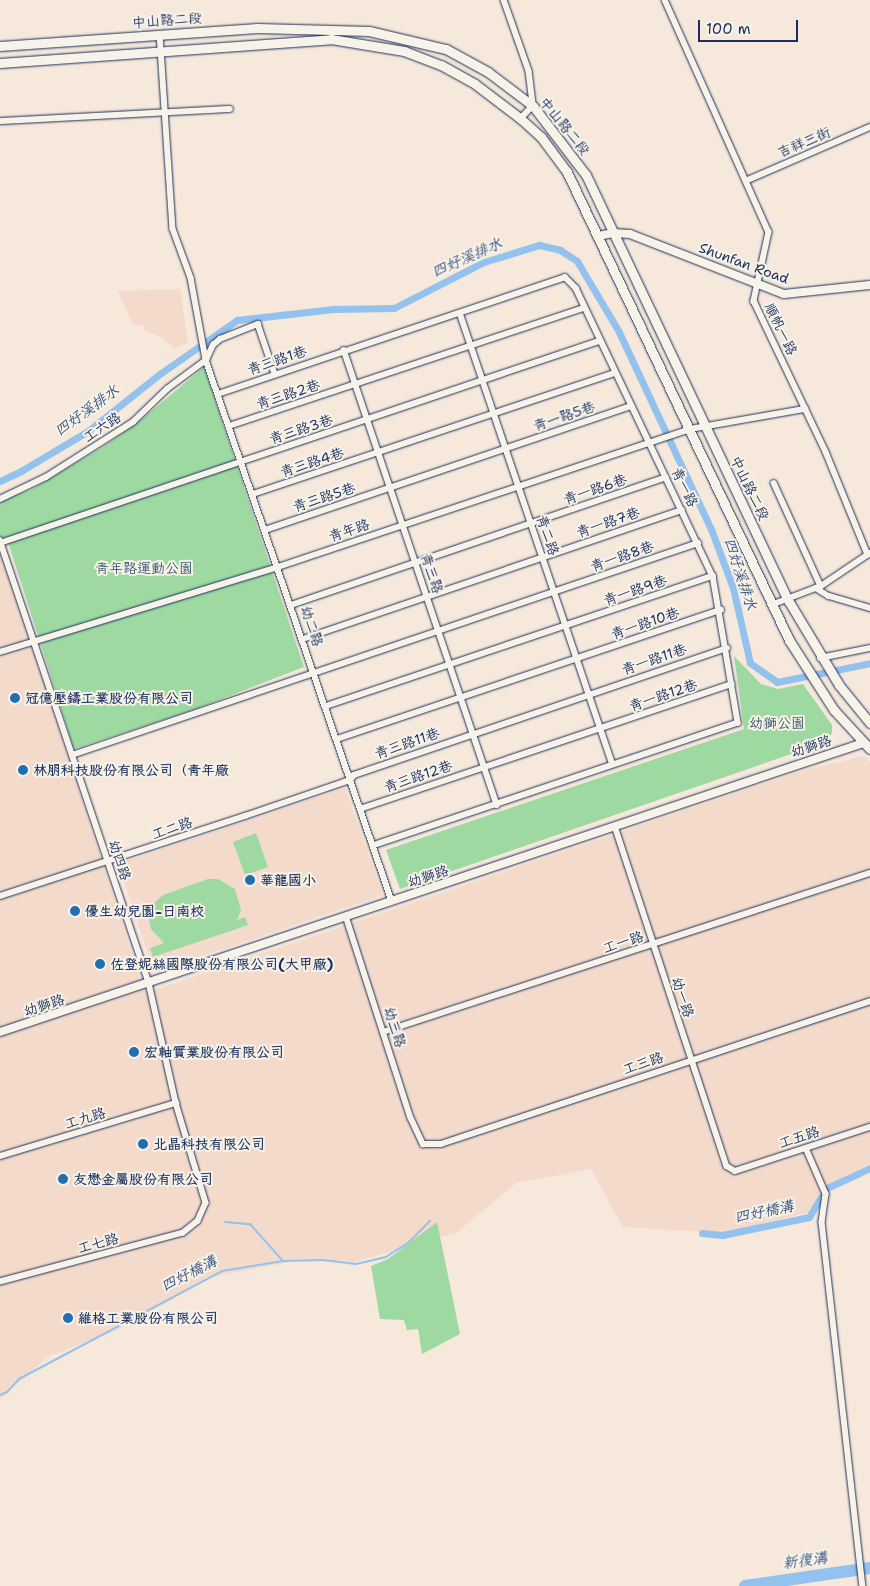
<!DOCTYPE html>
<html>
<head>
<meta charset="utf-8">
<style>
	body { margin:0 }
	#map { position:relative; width:870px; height:1586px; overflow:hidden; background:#f6e8db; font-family:"Shantell Sans","LXGW WenKai TC",sans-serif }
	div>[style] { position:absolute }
	.built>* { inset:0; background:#f4dacb }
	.green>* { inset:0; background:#9dd9a1 }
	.stream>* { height:2px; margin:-1px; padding:0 1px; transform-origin:1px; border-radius:1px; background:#93c2ee }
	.canal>* { height:7px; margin:-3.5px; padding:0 3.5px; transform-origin:3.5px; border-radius:3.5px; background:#93c2ee }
	.river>* { height:12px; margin:-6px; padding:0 6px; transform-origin:6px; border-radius:6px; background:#93c2ee }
	.roads { filter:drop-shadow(0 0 1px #1b2f5e) drop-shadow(0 0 1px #1b2f5e) }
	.minor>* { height:5.5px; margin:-2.75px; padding:0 2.75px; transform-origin:2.75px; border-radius:2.75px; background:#f7f3e8 }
	.tertiary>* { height:8px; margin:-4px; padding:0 4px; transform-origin:4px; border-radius:4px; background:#f7f3e8 }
	.primary>* { height:9px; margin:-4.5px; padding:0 4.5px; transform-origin:4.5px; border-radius:4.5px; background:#f7f3e8 }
	.dots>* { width:14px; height:14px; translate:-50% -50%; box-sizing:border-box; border:2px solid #f7f3e8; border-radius:50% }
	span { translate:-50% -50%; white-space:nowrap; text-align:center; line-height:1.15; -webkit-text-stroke:4px #f7f3e8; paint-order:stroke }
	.street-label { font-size:14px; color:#1b2f5e }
	.park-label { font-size:14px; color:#3c5a6f }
	.poi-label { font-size:14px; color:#1b2f5e; font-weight:700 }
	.left { translate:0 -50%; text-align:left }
	.water-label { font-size:15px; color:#395482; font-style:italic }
	.scale { position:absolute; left:698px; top:20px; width:100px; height:22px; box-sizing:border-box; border:2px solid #1b2f5e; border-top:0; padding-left:6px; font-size:15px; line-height:18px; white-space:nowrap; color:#1b2f5e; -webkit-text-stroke:4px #f7f3e8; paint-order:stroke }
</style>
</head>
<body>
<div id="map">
	<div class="built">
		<div style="clip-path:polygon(180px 289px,188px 343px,174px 349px,163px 338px,145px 331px,144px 325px,133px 325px,118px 291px)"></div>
		<div style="clip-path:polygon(0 548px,145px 993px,802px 771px,863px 756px,870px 762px,870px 1164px,827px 1185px,815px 1211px,724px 1233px,623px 1227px,591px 1169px,516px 1183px,456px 1233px,354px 1262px,296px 1261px,211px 1277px,115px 1331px,49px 1356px,0 1399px)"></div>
		<div style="clip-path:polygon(345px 788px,383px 895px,154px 972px,118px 864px)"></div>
	</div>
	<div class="green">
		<div style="clip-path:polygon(204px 367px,304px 667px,193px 710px,74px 749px,9px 545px,0 539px,0 501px,32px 489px,101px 448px,136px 424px)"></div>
		<div style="clip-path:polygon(734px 656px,761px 684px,778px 689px,803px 684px,832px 725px,832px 733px,826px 742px,400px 889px,386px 850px,744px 729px)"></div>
		<div style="clip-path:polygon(256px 833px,268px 867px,245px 875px,233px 842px)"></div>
		<div style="clip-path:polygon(208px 879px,218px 879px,235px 889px,241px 910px,237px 920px,245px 917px,248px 925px,153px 957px,150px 948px,164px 943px,151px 929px,149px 920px,155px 902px,163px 895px)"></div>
		<div style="clip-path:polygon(437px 1222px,460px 1334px,422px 1354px,418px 1329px,407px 1330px,404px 1320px,380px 1319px,371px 1266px,388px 1259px)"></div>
	</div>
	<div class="stream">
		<div style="left:225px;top:1222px;width:25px;rotate:5deg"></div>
		<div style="left:250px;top:1224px;width:50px;rotate:48.3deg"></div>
		<div style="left:0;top:1395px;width:8px;rotate:-23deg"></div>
		<div style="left:7px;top:1392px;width:18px;rotate:-47deg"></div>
		<div style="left:19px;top:1379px;width:230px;rotate:-28deg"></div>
		<div style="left:222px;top:1271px;width:62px;rotate:-9.3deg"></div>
		<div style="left:283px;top:1261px;width:40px;rotate:-1.4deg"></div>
		<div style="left:323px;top:1260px;width:33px;rotate:7deg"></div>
		<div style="left:356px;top:1264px;width:31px;rotate:-13deg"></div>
		<div style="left:386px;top:1257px;width:27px;rotate:-33deg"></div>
		<div style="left:409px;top:1242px;width:30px;rotate:-45deg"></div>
	</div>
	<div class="canal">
		<div style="left:0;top:481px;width:23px;rotate:-25deg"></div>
		<div style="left:21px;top:471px;width:78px;rotate:-30.8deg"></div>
		<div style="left:88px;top:431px;width:93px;rotate:-38.5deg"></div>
		<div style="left:161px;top:373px;width:93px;rotate:-34.9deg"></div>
		<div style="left:237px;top:320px;width:97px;rotate:-6.5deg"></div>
		<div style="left:333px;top:309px;width:61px;rotate:-0.9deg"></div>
		<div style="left:394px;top:308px;width:101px;rotate:-27.1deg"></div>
		<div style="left:484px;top:262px;width:58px;rotate:-17.2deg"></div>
		<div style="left:539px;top:245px;width:22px;rotate:13deg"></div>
		<div style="left:560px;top:250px;width:20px;rotate:33deg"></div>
		<div style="left:577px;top:261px;width:82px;rotate:59.4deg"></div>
		<div style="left:619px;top:332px;width:217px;rotate:65deg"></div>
		<div style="left:711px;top:529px;width:63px;rotate:69.6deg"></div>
		<div style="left:733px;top:588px;width:77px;rotate:77.2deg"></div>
		<div style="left:750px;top:663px;width:33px;rotate:35deg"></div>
		<div style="left:777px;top:682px;width:95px;rotate:-11.5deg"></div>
		<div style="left:829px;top:1187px;width:45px;rotate:-24.9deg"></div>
		<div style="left:702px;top:1233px;width:20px;rotate:6deg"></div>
		<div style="left:722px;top:1235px;width:89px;rotate:-11.7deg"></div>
		<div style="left:809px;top:1217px;width:23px;rotate:-59deg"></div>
	</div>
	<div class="river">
		<div style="left:745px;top:1586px;width:126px;rotate:-8.2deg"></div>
	</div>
	<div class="roads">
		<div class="minor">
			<div style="left:504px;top:0;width:75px;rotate:70.6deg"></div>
			<div style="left:529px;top:71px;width:35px;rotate:83deg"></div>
			<div style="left:533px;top:106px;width:18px;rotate:133deg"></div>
			<div style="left:665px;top:0;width:254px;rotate:65.9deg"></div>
			<div style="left:769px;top:232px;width:71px;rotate:102.3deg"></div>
			<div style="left:754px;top:301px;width:167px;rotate:64.5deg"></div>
			<div style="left:826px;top:452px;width:111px;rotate:67.8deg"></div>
			<div style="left:160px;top:34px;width:195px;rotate:86.2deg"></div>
			<div style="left:173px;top:229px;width:52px;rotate:69.8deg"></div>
			<div style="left:191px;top:278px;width:83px;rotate:79.6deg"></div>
			<div style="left:206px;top:360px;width:572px;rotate:71.03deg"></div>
			<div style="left:0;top:121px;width:230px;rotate:-3deg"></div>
			<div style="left:748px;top:180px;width:133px;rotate:-23.5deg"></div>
			<div style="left:460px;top:313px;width:476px;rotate:71.3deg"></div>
			<div style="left:344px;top:350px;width:480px;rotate:71.4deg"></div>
			<div style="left:218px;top:394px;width:366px;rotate:-18.6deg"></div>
			<div style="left:565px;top:277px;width:16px;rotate:45deg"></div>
			<div style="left:576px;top:288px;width:319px;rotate:64.6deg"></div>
			<div style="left:713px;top:576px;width:149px;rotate:80.3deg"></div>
			<div style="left:738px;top:723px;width:385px;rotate:161.4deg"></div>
			<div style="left:229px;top:426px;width:374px;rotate:-18.4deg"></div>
			<div style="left:774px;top:483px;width:113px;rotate:65.5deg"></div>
			<div style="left:253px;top:494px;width:382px;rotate:-18.5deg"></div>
			<div style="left:0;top:499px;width:51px;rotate:-25.6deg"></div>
			<div style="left:46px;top:477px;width:103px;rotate:-32.3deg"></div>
			<div style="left:133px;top:422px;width:47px;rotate:-44.1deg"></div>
			<div style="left:167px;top:389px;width:49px;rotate:-36.6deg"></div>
			<div style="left:206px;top:360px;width:17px;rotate:-65deg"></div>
			<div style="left:213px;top:345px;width:9px;rotate:-41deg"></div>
			<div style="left:220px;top:339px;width:41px;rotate:-21.5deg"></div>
			<div style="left:258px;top:324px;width:53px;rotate:71.2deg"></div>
			<div style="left:265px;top:530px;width:386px;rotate:-18.7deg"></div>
			<div style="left:0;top:540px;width:467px;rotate:71.4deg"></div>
			<div style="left:149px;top:983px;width:123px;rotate:77.3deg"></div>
			<div style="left:176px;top:1103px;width:104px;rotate:73.3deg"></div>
			<div style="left:206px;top:1203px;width:20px;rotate:114deg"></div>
			<div style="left:198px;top:1221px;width:19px;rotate:141deg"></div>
			<div style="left:183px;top:1233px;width:189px;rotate:165deg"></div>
			<div style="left:3px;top:542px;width:629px;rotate:-18.64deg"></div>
			<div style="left:816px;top:588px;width:15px;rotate:32deg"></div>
			<div style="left:829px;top:596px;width:43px;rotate:16.3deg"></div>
			<div style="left:291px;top:605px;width:396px;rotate:-18.8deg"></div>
			<div style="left:771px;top:605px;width:53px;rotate:-20.8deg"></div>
			<div style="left:821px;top:586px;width:59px;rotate:-34deg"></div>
			<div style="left:303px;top:639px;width:400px;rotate:-18.8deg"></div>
			<div style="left:0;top:652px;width:291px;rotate:-17deg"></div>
			<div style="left:278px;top:567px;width:434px;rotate:-18.5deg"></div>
			<div style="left:690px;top:429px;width:117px;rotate:-9.9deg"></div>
			<div style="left:820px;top:658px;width:51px;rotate:-11.3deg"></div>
			<div style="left:326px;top:706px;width:408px;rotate:-18.6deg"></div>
			<div style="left:337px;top:739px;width:405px;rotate:-18.6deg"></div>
			<div style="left:72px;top:755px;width:661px;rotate:-18.71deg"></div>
			<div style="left:360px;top:809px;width:392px;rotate:-18.6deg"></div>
			<div style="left:615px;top:826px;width:358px;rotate:71.8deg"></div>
			<div style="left:727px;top:1166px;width:9px;rotate:32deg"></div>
			<div style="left:735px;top:1171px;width:142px;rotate:-18.1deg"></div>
			<div style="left:0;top:896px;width:258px;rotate:-18.1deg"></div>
			<div style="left:245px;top:816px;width:111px;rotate:-18.9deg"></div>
			<div style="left:350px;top:780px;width:6px;rotate:-51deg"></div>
			<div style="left:354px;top:775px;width:394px;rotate:-18.8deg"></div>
			<div style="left:346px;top:916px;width:212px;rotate:72.2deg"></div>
			<div style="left:411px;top:1118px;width:29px;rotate:65deg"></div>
			<div style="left:423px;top:1144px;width:18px"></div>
			<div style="left:441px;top:1144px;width:452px;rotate:-18.4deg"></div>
			<div style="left:383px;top:1032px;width:512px;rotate:-18.08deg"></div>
			<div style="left:806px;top:1148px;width:50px;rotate:66.5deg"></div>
			<div style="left:826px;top:1194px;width:28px;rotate:98deg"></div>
			<div style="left:822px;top:1222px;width:366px;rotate:83.6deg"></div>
			<div style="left:0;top:1156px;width:184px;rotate:-16.8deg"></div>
		</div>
		<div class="tertiary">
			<div style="left:598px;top:236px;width:15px;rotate:-11deg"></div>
			<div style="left:613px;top:233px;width:17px;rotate:3deg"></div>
			<div style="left:630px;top:234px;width:165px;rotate:21.3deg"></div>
			<div style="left:784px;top:294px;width:86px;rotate:-6deg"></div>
			<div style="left:0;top:1032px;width:910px;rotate:-18.51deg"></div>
		</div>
		<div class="primary">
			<div style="left:0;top:46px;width:258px;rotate:-4deg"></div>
			<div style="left:257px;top:28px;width:112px;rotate:1.5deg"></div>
			<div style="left:369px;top:31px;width:79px;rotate:13.2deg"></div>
			<div style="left:446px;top:49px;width:48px;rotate:28.7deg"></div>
			<div style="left:488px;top:72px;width:56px;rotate:37.1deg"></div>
			<div style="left:533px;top:106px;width:87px;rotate:52.5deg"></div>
			<div style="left:586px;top:175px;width:471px;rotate:64.6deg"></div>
			<div style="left:788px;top:600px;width:99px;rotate:59deg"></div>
			<div style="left:839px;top:685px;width:49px;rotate:50.8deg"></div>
			<div style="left:0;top:63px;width:332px;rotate:-4.1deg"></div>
			<div style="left:331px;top:39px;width:74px;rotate:9.3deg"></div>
			<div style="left:404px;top:51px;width:40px;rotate:21deg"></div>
			<div style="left:441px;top:65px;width:39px;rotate:29deg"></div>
			<div style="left:475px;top:84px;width:58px;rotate:37.3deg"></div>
			<div style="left:521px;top:119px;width:27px;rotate:42deg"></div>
			<div style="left:541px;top:137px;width:44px;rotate:53.4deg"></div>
			<div style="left:567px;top:172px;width:518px;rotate:64.62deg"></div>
			<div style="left:789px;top:640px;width:83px;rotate:57.3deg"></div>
			<div style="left:834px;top:710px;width:53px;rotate:47.3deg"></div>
		</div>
	</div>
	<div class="dots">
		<div style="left:15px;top:698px;background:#1f6fb2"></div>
		<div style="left:23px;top:770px;background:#1f6fb2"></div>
		<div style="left:250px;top:880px;background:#1f6fb2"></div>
		<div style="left:75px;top:911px;background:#1f6fb2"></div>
		<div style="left:100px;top:964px;background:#1f6fb2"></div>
		<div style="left:134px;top:1052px;background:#1f6fb2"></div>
		<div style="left:143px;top:1144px;background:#1f6fb2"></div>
		<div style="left:63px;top:1179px;background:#1f6fb2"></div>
		<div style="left:68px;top:1318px;background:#1f6fb2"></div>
	</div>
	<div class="street-label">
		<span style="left:167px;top:20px;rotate:-4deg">中山路二段</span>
		<span style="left:565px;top:126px;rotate:51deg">中山路二段</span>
		<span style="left:804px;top:142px;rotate:-23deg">吉祥三街</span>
		<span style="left:744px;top:263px;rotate:20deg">Shunfan Road</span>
		<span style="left:781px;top:329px;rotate:64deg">順帆一路</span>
		<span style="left:277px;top:360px;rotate:-19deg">青三路1巷</span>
		<span style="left:288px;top:394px;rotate:-18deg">青三路2巷</span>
		<span style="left:564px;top:416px;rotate:-19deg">青一路5巷</span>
		<span style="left:102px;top:427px;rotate:-34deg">工六路</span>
		<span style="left:301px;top:429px;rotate:-18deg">青三路3巷</span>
		<span style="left:312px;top:462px;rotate:-18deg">青三路4巷</span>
		<span style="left:685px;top:487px;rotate:64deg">青一路</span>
		<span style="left:750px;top:488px;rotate:64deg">中山路二段</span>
		<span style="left:595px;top:489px;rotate:-19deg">青一路6巷</span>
		<span style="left:324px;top:497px;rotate:-18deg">青三路5巷</span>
		<span style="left:608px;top:522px;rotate:-19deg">青一路7巷</span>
		<span style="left:349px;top:530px;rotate:-19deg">青年路</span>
		<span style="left:548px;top:535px;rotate:71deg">青二路</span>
		<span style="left:622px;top:556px;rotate:-19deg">青一路8巷</span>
		<span style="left:432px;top:573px;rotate:71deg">青三路</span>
		<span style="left:635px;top:590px;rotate:-19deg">青一路9巷</span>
		<span style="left:645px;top:623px;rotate:-19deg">青一路10巷</span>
		<span style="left:312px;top:626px;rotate:71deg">幼二路</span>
		<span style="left:654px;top:659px;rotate:-19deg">青一路11巷</span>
		<span style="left:663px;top:695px;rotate:-19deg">青一路12巷</span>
		<span style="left:407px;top:743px;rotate:-19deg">青三路11巷</span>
		<span style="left:811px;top:746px;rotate:-18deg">幼獅路</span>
		<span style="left:418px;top:776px;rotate:-19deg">青三路12巷</span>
		<span style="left:172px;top:828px;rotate:-19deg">工二路</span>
		<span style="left:120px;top:860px;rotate:71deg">幼四路</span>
		<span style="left:428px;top:876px;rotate:-18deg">幼獅路</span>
		<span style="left:623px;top:942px;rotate:-18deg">工一路</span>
		<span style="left:683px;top:997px;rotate:71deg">幼一路</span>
		<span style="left:44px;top:1005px;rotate:-18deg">幼獅路</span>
		<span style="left:395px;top:1027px;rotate:72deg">幼三路</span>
		<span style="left:643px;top:1063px;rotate:-19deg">工三路</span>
		<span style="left:85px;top:1118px;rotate:-17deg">工九路</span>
		<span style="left:799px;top:1137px;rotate:-18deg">工五路</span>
		<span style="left:98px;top:1243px;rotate:-15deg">工七路</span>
	</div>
	<div class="park-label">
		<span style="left:144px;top:568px">青年路運動公園</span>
		<span style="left:777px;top:723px">幼獅公園</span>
	</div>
	<div class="poi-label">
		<span class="left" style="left:25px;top:698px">冠億壓鑄工業股份有限公司</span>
		<span class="left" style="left:33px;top:770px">林朋科技股份有限公司（青年廠</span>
		<span class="left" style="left:260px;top:880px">華龍國小</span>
		<span class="left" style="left:85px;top:911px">優生幼兒園-日南校</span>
		<span class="left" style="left:110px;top:964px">佐登妮絲國際股份有限公司(大甲廠)</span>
		<span class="left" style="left:144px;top:1052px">宏軸實業股份有限公司</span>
		<span class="left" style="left:153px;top:1144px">北晶科技有限公司</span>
		<span class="left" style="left:73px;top:1179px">友懋金屬股份有限公司</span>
		<span class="left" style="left:78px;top:1318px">維格工業股份有限公司</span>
	</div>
	<div class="water-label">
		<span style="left:467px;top:258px;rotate:-24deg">四好溪排水</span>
		<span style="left:87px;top:411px;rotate:-36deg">四好溪排水</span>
		<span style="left:740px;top:574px;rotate:72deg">四好溪排水</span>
		<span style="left:764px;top:1212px;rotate:-12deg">四好橋溝</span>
		<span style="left:189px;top:1274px;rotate:-27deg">四好橋溝</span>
		<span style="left:805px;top:1561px;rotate:-8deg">新復溝</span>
	</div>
	<div class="scale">100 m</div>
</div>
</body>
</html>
